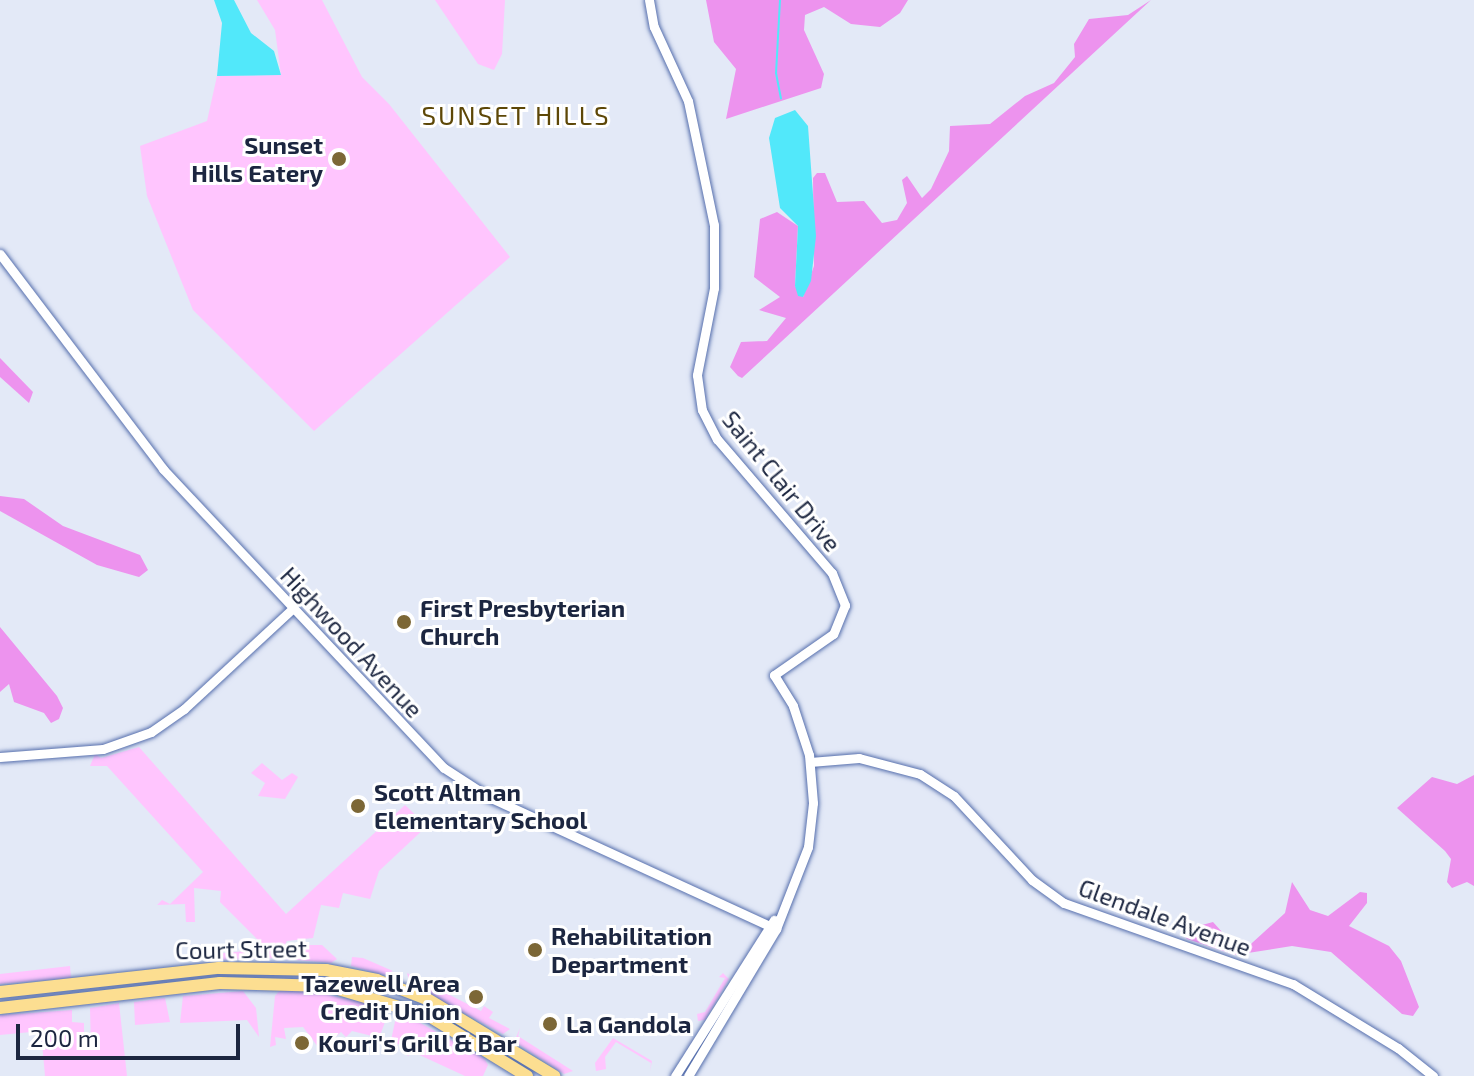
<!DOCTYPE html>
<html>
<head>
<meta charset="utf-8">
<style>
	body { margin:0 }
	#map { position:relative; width:1474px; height:1076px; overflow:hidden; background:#e3e9f7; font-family:"Exo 2",sans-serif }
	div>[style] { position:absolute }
	.green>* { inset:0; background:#ffc5fe }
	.forest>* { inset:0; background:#ed93ee }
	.water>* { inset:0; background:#52e8fa }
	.stream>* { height:2px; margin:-1px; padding:0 1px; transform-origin:1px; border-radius:1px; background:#52e8fa }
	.roads { filter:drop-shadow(0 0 2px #566fad) drop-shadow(0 0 2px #566fad) }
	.tertiary>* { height:9px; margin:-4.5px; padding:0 4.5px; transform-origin:4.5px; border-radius:4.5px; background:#fff }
	.primary>* { height:12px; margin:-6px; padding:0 6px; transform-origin:6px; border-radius:6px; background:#fcde91 }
	.dots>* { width:22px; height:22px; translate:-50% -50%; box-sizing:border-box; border:4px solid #fff; border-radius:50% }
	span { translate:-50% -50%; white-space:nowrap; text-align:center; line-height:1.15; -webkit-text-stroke:6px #fff; paint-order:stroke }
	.poi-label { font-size:24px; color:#1c2640; font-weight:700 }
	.right { translate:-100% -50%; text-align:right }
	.left { translate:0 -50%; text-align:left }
	.street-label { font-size:24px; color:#1c2640 }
	.neighbourhood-label { font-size:26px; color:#5d4707; letter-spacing:2px }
	.scale { position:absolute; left:16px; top:1024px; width:224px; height:36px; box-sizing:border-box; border:4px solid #1c2640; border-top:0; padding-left:10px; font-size:24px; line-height:28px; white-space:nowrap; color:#1c2640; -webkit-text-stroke:6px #fff; paint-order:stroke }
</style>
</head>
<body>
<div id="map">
	<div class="green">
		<div style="clip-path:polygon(257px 0,322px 0,362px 77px,389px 104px,510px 257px,314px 431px,193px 310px,147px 196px,140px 146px,207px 121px,217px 76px,281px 75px,275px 30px)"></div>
		<div style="clip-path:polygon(435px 0,505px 0,502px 54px,494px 70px,478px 64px)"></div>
		<div style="clip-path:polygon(139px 747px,286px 914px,405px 805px,427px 826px,379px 871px,370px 899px,343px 893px,339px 908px,321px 905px,313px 938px,287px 941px,278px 958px,214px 960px,211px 954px,259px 950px,260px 942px,220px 902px,221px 891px,194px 888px,195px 922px,186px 922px,185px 904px,157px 905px,162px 900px,170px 904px,203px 872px,107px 766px,90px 766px,95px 754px,101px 758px)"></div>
		<div style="clip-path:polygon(262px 763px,282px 780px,292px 773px,298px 777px,285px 799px,258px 796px,265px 783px,251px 773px)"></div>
		<div style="clip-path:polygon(297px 945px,322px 945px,337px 959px,331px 963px,284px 959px)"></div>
		<div style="clip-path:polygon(352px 957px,363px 958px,393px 971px,384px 975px,351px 966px)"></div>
		<div style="clip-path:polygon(70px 966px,71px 978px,0 984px,0 974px)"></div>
		<div style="clip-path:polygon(407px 973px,481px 1011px,484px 1006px,493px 1012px,489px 1018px,510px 1029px,503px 1034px,410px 984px)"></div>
		<div style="clip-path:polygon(723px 973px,729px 979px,705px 1020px,698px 1021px,697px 1014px,705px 1012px,725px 978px,719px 977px)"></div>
		<div style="clip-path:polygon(300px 989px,384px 1007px,387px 1016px,381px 1033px,376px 1037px,352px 1031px,346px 1037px,341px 1032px,324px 1047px,324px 1055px,303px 1027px,284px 1028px,286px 1039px,275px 1037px,276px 1045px,270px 1047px,275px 996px,280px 990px)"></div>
		<div style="clip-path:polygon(243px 991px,256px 1008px,259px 1037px,247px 1020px,180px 1023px,183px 996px)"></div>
		<div style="clip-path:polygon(165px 998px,170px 1022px,135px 1025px,134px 1002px)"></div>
		<div style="clip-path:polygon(119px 1003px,127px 1076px,45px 1076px,41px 1031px,0 1035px,0 1015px,72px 1010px,72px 1022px,84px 1023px,84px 1049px,91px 1049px,90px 1008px)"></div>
		<div style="clip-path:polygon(402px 1013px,484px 1058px,488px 1065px,483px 1076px,465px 1076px,413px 1052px,408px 1056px,400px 1044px,390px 1045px,396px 1017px)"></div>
		<div style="clip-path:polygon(520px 1028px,518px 1036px,573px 1071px,564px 1074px,518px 1044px,515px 1040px)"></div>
		<div style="clip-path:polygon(613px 1038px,652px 1061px,650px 1071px,651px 1063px,616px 1042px,605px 1057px,606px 1069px,596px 1071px,595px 1063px)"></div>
	</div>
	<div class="forest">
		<div style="clip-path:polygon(706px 0,908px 0,900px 13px,880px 27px,851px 24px,824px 7px,805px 15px,804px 30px,824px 74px,821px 88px,726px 119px,736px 69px,714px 42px)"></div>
		<div style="clip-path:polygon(1151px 0,742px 378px,738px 376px,730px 367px,741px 342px,767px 341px,786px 318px,759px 310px,780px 297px,754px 277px,760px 219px,777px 212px,798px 226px,795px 286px,803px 297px,814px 266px,813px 178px,817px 173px,825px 173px,837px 202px,864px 201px,882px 223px,897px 220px,907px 203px,902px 180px,907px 176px,922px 198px,931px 189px,949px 151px,950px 126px,990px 124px,1025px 96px,1054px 83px,1075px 57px,1074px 44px,1089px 19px,1128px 15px)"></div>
		<div style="clip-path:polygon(0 358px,33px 392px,29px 403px,0 377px)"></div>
		<div style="clip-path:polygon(0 496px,24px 499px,63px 526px,140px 555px,148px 570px,139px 577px,97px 565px,0 511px)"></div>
		<div style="clip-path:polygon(0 627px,57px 696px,63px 708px,59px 719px,51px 723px,44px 713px,14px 702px,9px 684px,0 692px)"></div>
		<div style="clip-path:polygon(1474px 775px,1474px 886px,1467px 882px,1452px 888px,1447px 882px,1451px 859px,1445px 851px,1397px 808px,1432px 777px,1457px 784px)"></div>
		<div style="clip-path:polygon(1292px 882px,1310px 910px,1328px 916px,1360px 892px,1367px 893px,1367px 903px,1349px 926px,1389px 946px,1401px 961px,1419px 1007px,1413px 1016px,1402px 1014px,1331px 952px,1292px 946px,1235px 955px,1187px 939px,1180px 931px,1213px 922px,1241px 953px,1285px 913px)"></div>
	</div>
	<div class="water">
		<div style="clip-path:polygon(214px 0,234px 0,251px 33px,274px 51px,281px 75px,217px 76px,222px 23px)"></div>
		<div style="clip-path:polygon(795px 110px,808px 126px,816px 236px,811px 281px,803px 297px,798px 296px,795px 286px,798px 226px,780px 208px,769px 138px,775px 118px)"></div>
	</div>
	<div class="stream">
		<div style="left:780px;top:0;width:73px;rotate:93.1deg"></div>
		<div style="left:776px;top:73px;width:26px;rotate:79deg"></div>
	</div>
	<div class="roads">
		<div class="tertiary">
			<div style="left:649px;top:0;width:27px;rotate:80deg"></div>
			<div style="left:654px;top:27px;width:81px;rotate:65.3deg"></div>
			<div style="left:688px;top:101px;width:127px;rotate:78.2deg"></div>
			<div style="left:714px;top:225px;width:63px;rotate:90deg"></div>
			<div style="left:714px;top:288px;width:89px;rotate:101.1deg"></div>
			<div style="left:697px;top:375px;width:35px;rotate:82deg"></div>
			<div style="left:702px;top:410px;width:33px;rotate:63deg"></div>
			<div style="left:717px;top:439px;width:177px;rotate:49.4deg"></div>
			<div style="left:832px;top:573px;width:35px;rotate:68deg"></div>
			<div style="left:845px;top:605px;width:31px;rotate:112deg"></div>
			<div style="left:833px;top:634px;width:72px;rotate:145.2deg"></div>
			<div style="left:774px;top:675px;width:36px;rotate:58deg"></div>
			<div style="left:793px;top:706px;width:52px;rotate:71.9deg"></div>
			<div style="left:809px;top:755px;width:48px;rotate:85.2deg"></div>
			<div style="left:813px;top:803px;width:44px;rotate:96.5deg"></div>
			<div style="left:808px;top:847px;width:88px;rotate:111.3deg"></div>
			<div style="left:776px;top:929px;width:171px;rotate:120.9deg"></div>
			<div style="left:0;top:254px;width:270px;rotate:52.8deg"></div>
			<div style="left:163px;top:469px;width:410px;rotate:46.8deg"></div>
			<div style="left:444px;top:768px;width:54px;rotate:32.8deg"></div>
			<div style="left:489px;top:797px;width:316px;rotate:24.7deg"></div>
			<div style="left:0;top:757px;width:103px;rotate:-4.4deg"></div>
			<div style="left:103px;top:749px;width:51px;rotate:-19.5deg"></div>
			<div style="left:151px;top:732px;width:40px;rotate:-34.9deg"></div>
			<div style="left:184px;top:709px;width:149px;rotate:-42.8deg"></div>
			<div style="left:810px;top:762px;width:49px;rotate:-4.7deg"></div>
			<div style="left:859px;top:758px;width:63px;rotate:14.7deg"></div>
			<div style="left:920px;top:774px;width:40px;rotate:32.9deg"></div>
			<div style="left:954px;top:796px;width:115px;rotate:47.1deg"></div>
			<div style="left:1032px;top:880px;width:39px;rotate:36deg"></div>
			<div style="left:1064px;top:903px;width:243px;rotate:19.5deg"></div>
			<div style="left:1293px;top:984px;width:123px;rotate:31.4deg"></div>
			<div style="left:1398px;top:1048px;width:45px;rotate:38.7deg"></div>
			<div style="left:675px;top:1076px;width:185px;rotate:-57.6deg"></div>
		</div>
		<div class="primary">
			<div style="left:0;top:992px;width:220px;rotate:-6.3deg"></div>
			<div style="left:219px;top:968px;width:107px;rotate:1.1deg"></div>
			<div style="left:326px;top:970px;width:52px;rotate:11.1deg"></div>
			<div style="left:377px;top:980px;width:53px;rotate:20.8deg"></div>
			<div style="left:427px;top:999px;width:149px;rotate:31.2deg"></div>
			<div style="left:0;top:1008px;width:221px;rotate:-6.5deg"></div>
			<div style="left:220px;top:983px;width:108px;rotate:1.6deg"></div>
			<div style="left:328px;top:986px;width:105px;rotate:16.5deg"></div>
			<div style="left:429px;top:1016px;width:115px;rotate:31.5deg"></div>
		</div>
	</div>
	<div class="dots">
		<div style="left:339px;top:159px;background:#7c6736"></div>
		<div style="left:404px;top:622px;background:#7c6736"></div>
		<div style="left:358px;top:806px;background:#7c6736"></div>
		<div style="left:535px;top:950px;background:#7c6736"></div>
		<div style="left:476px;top:997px;background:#7c6736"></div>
		<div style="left:550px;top:1024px;background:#7c6736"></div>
		<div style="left:302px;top:1043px;background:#7c6736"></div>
	</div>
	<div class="poi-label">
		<span class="right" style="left:323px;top:159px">Sunset<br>Hills Eatery</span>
		<span class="left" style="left:420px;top:622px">First Presbyterian<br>Church</span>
		<span class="left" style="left:374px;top:806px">Scott Altman<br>Elementary School</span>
		<span class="left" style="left:551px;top:950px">Rehabilitation<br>Department</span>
		<span class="right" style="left:460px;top:997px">Tazewell Area<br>Credit Union</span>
		<span class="left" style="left:566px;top:1024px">La Gandola</span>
		<span class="left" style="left:318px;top:1043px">Kouri's Grill &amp; Bar</span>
	</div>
	<div class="street-label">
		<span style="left:782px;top:481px;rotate:51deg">Saint Clair Drive</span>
		<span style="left:352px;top:642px;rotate:47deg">Highwood Avenue</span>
		<span style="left:1165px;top:917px;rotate:20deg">Glendale Avenue</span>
		<span style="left:241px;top:949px;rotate:-1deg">Court Street</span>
	</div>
	<div class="neighbourhood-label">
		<span style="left:516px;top:115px">SUNSET HILLS</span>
	</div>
	<div class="scale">200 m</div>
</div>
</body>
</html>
